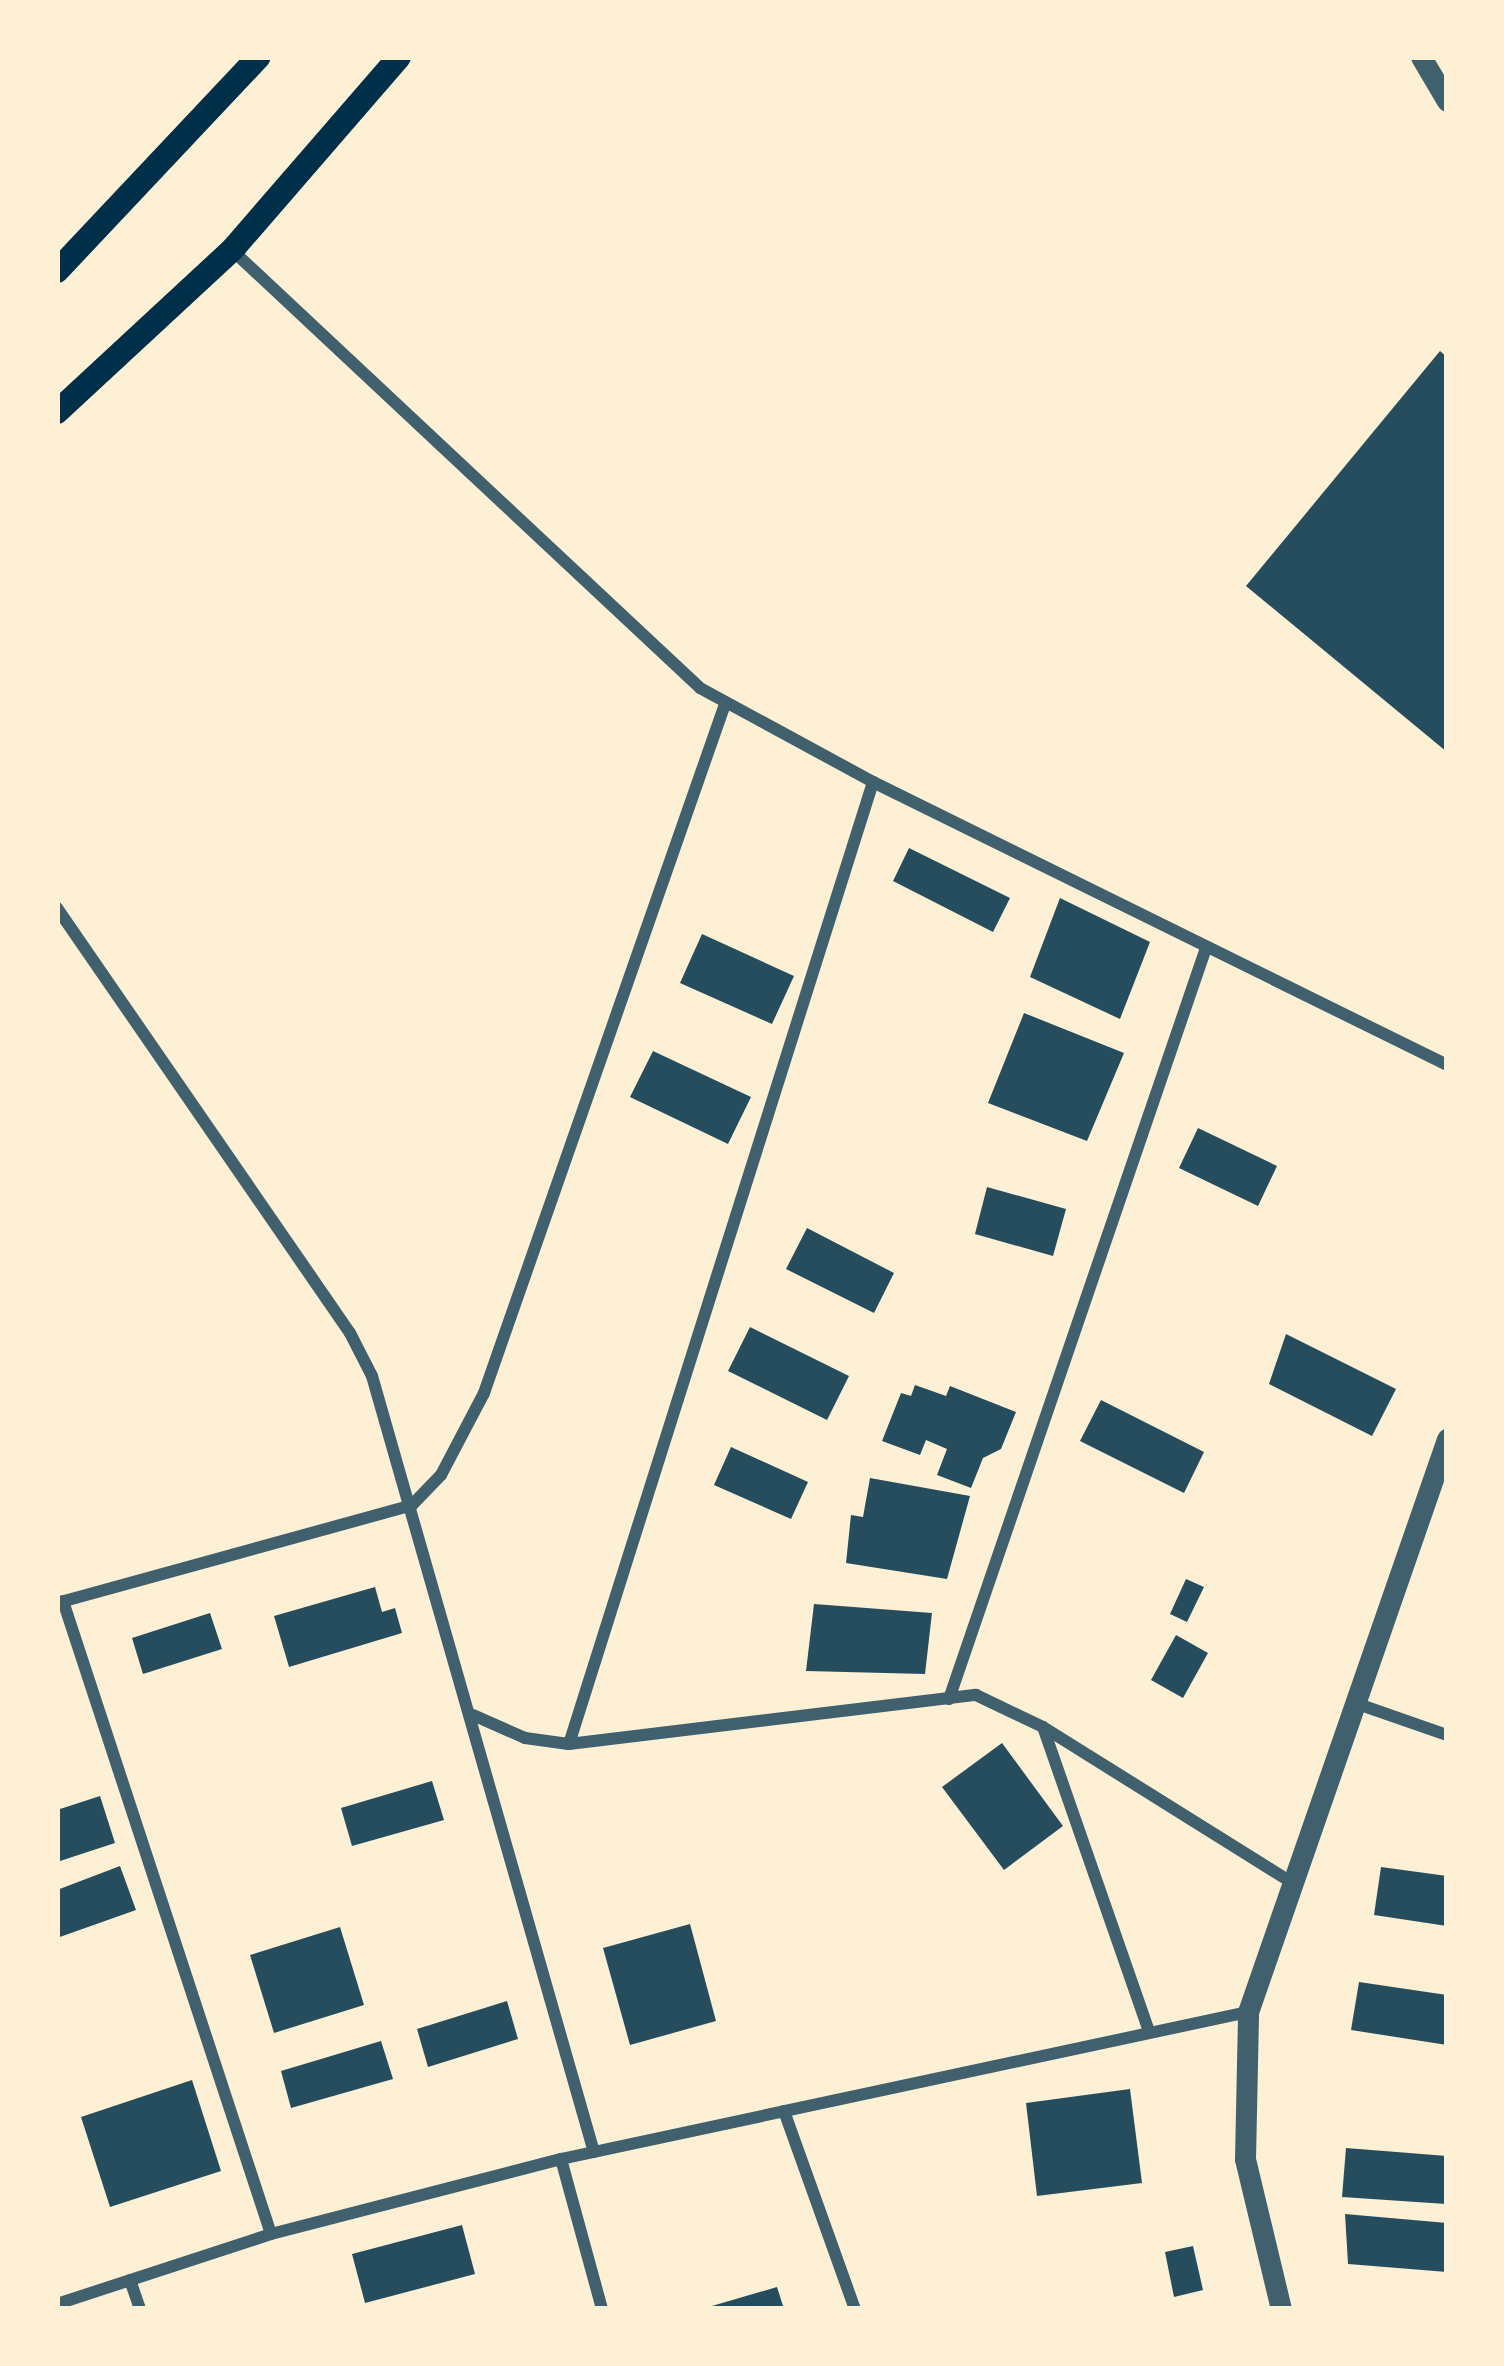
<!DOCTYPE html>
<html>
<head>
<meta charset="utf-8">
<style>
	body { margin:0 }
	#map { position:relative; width:1504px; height:2366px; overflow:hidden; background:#fdf0d5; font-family:Inter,sans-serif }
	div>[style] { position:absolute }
	.building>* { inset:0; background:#264d5e }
	.minor>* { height:12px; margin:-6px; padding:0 6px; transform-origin:6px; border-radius:6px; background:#3f606c }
	.tertiary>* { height:21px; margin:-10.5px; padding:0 10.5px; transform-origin:10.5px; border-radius:10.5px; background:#3f606c }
	.secondary>* { height:24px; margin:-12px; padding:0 12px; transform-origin:12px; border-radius:12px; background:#003049 }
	span { translate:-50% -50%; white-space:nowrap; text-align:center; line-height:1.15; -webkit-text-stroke:9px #fdf0d5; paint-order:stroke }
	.frame { position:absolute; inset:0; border:60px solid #fdf0d5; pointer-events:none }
</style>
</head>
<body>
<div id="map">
	<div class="building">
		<div style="clip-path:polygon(1440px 351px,1447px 357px,1447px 752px,1246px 586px)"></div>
		<div style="clip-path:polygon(909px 848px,1010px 898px,993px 932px,893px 881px)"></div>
		<div style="clip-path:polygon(1060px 898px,1150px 942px,1120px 1019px,1030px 977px)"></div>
		<div style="clip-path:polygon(702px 934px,794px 976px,772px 1024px,680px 983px)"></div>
		<div style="clip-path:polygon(1024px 1013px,1124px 1053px,1087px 1141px,988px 1103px)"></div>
		<div style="clip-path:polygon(653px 1051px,751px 1097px,728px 1144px,630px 1097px)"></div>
		<div style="clip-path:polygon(1198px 1128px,1277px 1166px,1258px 1206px,1179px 1168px)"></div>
		<div style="clip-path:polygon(987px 1187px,1066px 1209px,1053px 1256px,975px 1234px)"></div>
		<div style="clip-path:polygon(807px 1228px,894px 1273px,874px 1313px,786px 1269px)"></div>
		<div style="clip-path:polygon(750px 1327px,849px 1376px,827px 1420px,728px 1371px)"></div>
		<div style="clip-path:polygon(1286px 1334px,1396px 1389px,1372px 1436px,1269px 1384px)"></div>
		<div style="clip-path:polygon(915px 1385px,946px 1396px,950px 1386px,1016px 1412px,1001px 1449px,983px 1458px,971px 1488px,937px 1475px,947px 1449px,926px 1440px,920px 1455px,882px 1441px,901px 1393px,911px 1396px)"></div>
		<div style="clip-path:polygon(1101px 1400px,1204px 1452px,1184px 1493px,1080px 1441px)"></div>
		<div style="clip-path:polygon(731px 1447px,808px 1482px,791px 1519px,714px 1485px)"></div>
		<div style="clip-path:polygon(870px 1478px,970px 1496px,947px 1579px,846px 1563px,851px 1515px,863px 1517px)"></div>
		<div style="clip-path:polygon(1186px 1579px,1204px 1587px,1187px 1622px,1170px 1614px)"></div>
		<div style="clip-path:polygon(375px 1587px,382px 1612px,395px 1608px,402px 1633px,289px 1667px,274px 1616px)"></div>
		<div style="clip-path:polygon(814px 1604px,932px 1613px,925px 1674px,806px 1671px)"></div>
		<div style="clip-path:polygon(210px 1613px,222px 1649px,143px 1674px,132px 1638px)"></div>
		<div style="clip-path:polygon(1176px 1635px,1208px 1653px,1183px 1698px,1151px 1680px)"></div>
		<div style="clip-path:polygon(1002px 1743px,1063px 1826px,1004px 1870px,942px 1787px)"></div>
		<div style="clip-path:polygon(432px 1781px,444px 1820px,352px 1846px,341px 1808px)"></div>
		<div style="clip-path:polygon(100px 1796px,115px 1843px,57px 1862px,57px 1810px)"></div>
		<div style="clip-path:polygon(120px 1866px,136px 1910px,57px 1938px,57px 1890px)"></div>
		<div style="clip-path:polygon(1381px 1867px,1447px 1876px,1447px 1926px,1374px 1915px)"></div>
		<div style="clip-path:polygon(690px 1924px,716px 2021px,630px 2045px,603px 1948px)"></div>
		<div style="clip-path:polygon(340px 1927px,364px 2005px,274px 2033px,250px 1955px)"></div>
		<div style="clip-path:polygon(1359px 1982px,1447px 1995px,1447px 2045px,1351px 2030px)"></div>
		<div style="clip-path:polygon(507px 2001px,518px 2039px,428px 2067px,417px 2029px)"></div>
		<div style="clip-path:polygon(381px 2041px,393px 2079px,291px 2108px,281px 2071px)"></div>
		<div style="clip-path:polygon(192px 2080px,221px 2171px,110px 2207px,81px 2117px)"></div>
		<div style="clip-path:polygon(1130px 2089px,1142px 2183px,1037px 2196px,1026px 2103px)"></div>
		<div style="clip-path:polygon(1346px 2148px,1447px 2156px,1446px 2204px,1342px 2197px)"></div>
		<div style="clip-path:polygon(1345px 2214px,1447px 2223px,1447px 2272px,1348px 2264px)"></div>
		<div style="clip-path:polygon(462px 2225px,475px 2274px,365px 2303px,352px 2254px)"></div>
		<div style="clip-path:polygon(1193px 2246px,1203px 2290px,1174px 2297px,1165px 2252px)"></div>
		<div style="clip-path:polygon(777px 2287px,784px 2309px,706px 2309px,705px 2308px)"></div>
	</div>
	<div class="minor">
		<div style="left:232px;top:250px;width:641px;rotate:43.1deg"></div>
		<div style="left:700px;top:688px;width:197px;rotate:28.5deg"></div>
		<div style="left:873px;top:782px;width:640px;rotate:26.24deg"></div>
		<div style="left:57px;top:908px;width:516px;rotate:55.42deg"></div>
		<div style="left:350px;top:1333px;width:48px;rotate:62.9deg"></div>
		<div style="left:372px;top:1376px;width:807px;rotate:74.04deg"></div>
		<div style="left:63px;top:1601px;width:666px;rotate:71.81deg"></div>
		<div style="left:57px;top:1603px;width:368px;rotate:-15.4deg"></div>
		<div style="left:412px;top:1505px;width:42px;rotate:-46deg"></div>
		<div style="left:441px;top:1475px;width:93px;rotate:-62.3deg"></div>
		<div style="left:484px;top:1393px;width:730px;rotate:-70.72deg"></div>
		<div style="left:949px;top:1699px;width:794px;rotate:-71.11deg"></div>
		<div style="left:1355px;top:1703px;width:97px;rotate:19.2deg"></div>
		<div style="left:473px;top:1715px;width:57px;rotate:23.9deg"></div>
		<div style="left:525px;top:1738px;width:44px;rotate:7.8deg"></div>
		<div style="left:569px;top:1744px;width:410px;rotate:-6.9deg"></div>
		<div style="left:976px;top:1695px;width:74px;rotate:25.5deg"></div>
		<div style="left:1043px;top:1727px;width:292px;rotate:32deg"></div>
		<div style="left:1043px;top:1727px;width:323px;rotate:70.8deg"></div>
		<div style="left:569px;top:1744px;width:1009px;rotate:-72.46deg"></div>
		<div style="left:784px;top:2111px;width:210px;rotate:70.3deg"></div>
		<div style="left:561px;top:2159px;width:156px;rotate:74.7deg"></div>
		<div style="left:130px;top:2280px;width:31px;rotate:71deg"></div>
		<div style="left:57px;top:2304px;width:225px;rotate:-18.1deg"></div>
		<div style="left:271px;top:2234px;width:300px;rotate:-14.5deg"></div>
		<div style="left:561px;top:2159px;width:703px;rotate:-12.08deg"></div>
	</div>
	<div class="tertiary">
		<div style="left:1421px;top:57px;width:51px;rotate:59.4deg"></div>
		<div style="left:1281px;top:2309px;width:154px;rotate:-103.5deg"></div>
		<div style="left:1245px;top:2159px;width:147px;rotate:-88.8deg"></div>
		<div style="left:1248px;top:2012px;width:607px;rotate:-70.85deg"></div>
	</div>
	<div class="secondary">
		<div style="left:57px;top:271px;width:294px;rotate:-46.7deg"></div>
		<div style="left:57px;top:412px;width:238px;rotate:-42.8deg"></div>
		<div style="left:232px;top:250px;width:255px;rotate:-49.1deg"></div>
	</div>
	<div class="frame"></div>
</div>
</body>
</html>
